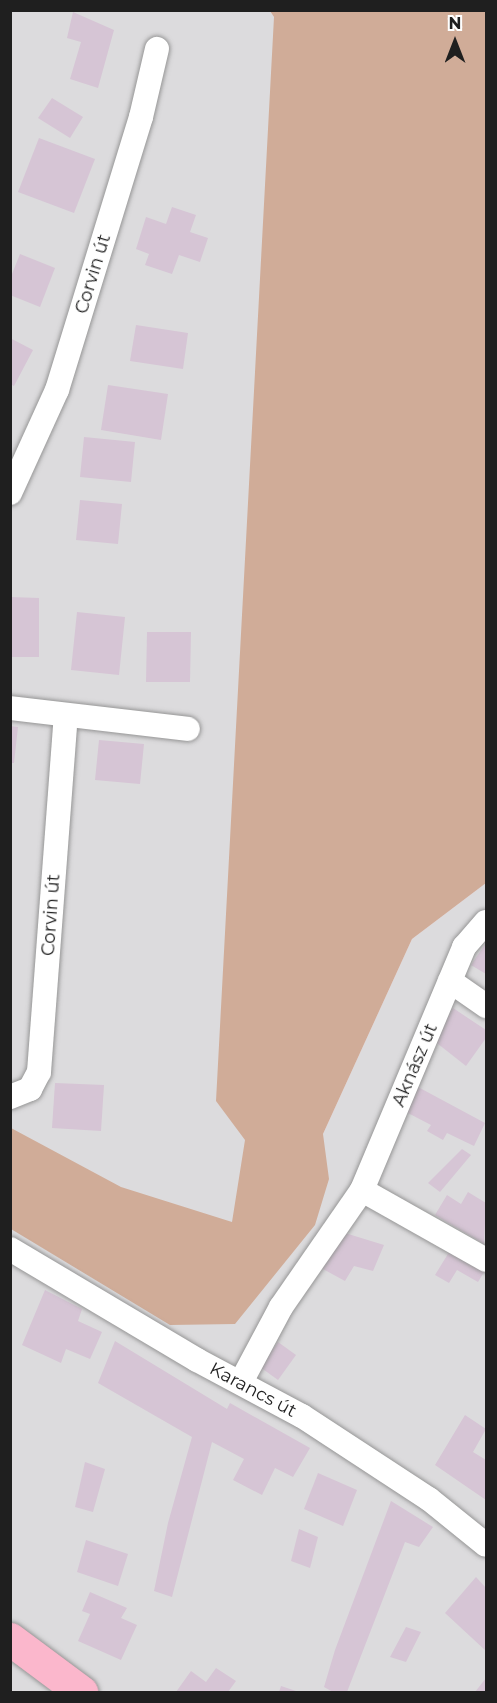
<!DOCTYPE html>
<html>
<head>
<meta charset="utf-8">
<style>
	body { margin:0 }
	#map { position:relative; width:497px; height:1703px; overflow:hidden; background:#f0e4ec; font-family:Montserrat,sans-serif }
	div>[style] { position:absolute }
	.residential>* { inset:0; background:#dcdbdd }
	.forest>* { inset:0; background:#d0ac98 }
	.building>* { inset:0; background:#d6c5d5 }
	.roads { filter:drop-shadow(0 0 2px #969696) drop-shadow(0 0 2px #969696) }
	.street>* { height:24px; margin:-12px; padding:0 12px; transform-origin:12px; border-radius:12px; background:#fff }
	.secondary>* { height:33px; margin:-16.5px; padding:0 16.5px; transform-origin:16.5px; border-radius:16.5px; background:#fbb7cc }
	span { translate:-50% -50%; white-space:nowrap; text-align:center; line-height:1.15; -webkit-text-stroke:4.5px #fff; paint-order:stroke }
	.street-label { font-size:18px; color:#1f1f1f }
	.frame { position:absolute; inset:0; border:12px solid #1f1f1f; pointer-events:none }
	.north { position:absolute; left:425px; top:12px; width:60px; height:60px; -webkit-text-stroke:4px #fff; paint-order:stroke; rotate:0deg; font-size:16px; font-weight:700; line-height:24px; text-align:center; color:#1f1f1f }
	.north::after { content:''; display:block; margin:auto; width:21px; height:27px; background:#1f1f1f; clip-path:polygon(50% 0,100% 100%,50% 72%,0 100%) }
</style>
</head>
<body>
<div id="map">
	<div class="residential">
		<div style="clip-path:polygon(11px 11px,270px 11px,274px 17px,323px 1134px,412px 939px,486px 883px,486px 1692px,11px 1692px)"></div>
	</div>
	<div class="forest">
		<div style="clip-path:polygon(270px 11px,486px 11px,486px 883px,412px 939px,323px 1134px,329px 1179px,315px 1225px,235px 1324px,170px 1325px,11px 1229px,11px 1128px,121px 1187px,232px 1222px,245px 1140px,216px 1101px,274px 17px)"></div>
	</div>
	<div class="building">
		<div style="clip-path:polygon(73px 12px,114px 30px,98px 88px,70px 79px,81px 42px,67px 38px)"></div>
		<div style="clip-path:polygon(52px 98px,83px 117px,70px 138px,38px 118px)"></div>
		<div style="clip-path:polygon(39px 138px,95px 159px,74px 213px,18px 192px)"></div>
		<div style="clip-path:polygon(172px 207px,196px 215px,190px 232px,208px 238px,200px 262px,179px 255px,172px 274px,145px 265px,149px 254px,136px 249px,146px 217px,166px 224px)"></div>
		<div style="clip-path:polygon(20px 254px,55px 268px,40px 307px,10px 295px,10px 279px)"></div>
		<div style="clip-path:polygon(136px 325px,188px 333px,183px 369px,130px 361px)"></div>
		<div style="clip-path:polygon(10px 338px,33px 350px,14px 386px,10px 384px)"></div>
		<div style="clip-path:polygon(108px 385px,168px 394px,161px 440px,101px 430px)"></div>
		<div style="clip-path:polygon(84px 437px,135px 442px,131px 482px,80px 477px)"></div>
		<div style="clip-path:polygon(80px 500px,122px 504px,118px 544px,76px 540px)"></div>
		<div style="clip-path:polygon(10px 597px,39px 598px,39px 657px,10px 657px)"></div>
		<div style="clip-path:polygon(77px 612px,125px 617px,119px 675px,71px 670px)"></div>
		<div style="clip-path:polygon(147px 632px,191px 632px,190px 682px,146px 682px)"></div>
		<div style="clip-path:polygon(10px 726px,18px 727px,14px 763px,10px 763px)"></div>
		<div style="clip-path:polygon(99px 740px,144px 744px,140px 784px,95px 780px)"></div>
		<div style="clip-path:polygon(486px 943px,486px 974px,471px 965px)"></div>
		<div style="clip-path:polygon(453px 1008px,486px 1030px,486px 1038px,466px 1066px,433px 1040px)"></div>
		<div style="clip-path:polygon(55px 1083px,104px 1085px,101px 1131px,52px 1128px)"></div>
		<div style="clip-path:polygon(418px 1087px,485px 1123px,474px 1146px,447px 1133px,443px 1140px,427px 1131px,431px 1125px,406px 1112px)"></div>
		<div style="clip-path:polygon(462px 1149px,471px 1155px,440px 1192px,428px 1183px)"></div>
		<div style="clip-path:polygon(468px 1192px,486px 1203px,484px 1244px,435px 1215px,447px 1195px,461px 1204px)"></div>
		<div style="clip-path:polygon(345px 1233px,384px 1245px,373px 1271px,354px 1266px,345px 1281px,321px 1268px)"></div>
		<div style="clip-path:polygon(451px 1249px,486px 1269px,478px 1282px,457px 1270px,449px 1283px,435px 1275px)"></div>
		<div style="clip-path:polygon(45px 1290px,82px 1309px,78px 1321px,102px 1332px,90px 1359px,66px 1349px,61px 1363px,22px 1345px)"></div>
		<div style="clip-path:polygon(115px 1341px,227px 1409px,230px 1403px,310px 1448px,293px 1477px,275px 1468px,262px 1495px,233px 1480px,244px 1459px,212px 1442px,172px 1597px,154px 1591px,168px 1523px,192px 1437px,98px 1383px)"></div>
		<div style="clip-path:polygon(278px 1342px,296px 1355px,278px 1380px,260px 1367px)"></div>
		<div style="clip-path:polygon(465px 1415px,486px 1429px,473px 1452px,486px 1460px,486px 1500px,435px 1465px)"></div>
		<div style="clip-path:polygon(85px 1462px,105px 1469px,93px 1512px,75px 1507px)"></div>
		<div style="clip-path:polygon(318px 1473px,357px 1490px,343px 1526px,304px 1509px)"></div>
		<div style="clip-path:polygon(391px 1501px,433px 1527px,419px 1547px,405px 1542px,347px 1692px,333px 1692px,324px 1687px,335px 1650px)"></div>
		<div style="clip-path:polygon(299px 1529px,318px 1537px,310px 1568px,291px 1561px)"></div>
		<div style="clip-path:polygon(86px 1540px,128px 1554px,118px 1586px,77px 1572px)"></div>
		<div style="clip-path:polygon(476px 1577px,486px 1588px,486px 1651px,445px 1613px)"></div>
		<div style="clip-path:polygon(90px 1592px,127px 1608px,121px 1618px,137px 1625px,121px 1660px,78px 1641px,90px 1614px,82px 1611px)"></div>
		<div style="clip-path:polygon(406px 1627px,421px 1632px,406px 1662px,390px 1657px)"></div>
		<div style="clip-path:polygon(216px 1668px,236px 1681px,228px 1692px,176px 1692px,191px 1671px,206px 1682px)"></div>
		<div style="clip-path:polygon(486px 1678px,486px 1692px,475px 1692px)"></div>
		<div style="clip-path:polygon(281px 1686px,299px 1692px,279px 1692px)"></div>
	</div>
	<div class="roads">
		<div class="street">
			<div style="left:10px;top:493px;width:113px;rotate:-65.5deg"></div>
			<div style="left:57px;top:390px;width:286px;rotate:-72.9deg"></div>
			<div style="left:141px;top:117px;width:70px;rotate:-76.8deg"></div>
			<div style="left:10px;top:708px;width:179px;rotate:6.7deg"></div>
			<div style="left:450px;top:981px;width:44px;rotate:34.8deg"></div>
			<div style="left:10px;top:1097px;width:22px;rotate:-22deg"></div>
			<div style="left:30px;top:1089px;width:19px;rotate:-62deg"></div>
			<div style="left:39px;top:1072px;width:357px;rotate:-85.7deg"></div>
			<div style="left:362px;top:1190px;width:142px;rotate:29.4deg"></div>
			<div style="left:10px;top:1249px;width:217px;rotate:30.7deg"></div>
			<div style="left:197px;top:1360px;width:119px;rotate:28.1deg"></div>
			<div style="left:302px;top:1416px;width:152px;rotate:33.2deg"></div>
			<div style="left:429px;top:1499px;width:73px;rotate:38.9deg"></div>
			<div style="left:241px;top:1382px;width:85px;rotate:-61.9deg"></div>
			<div style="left:281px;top:1307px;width:142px;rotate:-55.3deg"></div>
			<div style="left:362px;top:1190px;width:264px;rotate:-67.2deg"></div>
			<div style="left:464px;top:947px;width:33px;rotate:-49deg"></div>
		</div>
		<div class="secondary">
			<div style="left:10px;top:1639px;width:89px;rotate:36.7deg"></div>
		</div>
	</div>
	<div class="street-label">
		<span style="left:93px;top:274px;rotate:-73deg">Corvin út</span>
		<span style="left:51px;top:915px;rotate:-86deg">Corvin út</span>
		<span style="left:415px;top:1065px;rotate:-67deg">Aknász út</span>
		<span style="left:253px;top:1390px;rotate:28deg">Karancs út</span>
	</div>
	<div class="frame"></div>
	<div class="north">N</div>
</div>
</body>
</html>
